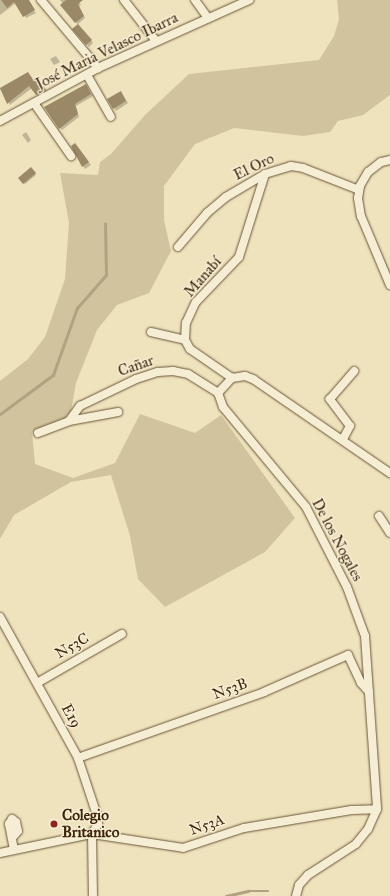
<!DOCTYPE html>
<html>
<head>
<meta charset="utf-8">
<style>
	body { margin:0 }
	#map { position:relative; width:390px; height:896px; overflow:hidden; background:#efe3bd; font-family:"IM FELL Great Primer",serif }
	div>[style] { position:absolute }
	.green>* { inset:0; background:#d1c39e }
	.shadow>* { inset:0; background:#0003 }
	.stream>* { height:2.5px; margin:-1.25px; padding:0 1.25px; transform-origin:1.25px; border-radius:1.25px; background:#b2a280 }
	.building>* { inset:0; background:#9a8867 }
	.roads { filter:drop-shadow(0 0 1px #6a5436) drop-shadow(0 0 1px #6a5436) }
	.minor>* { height:8px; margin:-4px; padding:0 4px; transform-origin:4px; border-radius:4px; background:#f5edd4 }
	.dots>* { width:11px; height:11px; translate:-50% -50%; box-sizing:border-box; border:2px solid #f5edd4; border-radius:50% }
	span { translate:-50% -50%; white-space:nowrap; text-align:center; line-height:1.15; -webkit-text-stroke:3px #f5edd4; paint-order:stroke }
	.street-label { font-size:15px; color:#3d2509 }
	.poi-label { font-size:15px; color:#3d2509; font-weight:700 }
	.left { translate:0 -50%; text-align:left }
</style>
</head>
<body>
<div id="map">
	<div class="green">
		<div style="clip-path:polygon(337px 0,390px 0,390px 95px,363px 115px,338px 121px,330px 132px,303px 136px,234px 128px,195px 144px,164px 186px,164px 220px,171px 251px,149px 293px,117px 305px,97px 330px,76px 383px,71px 411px,62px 422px,48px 424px,32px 432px,35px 464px,73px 478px,115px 463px,140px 414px,195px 433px,221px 415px,295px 518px,265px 552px,165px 607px,138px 579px,130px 536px,111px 475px,71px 482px,14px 515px,0 539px,0 381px,28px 359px,45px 337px,65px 279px,69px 223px,60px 173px,98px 175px,100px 162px,111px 154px,145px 115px,189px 74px,319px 60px,334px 36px,339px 19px)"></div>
	</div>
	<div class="shadow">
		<div style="clip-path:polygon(0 0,26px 0,36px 13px,26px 18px,16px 3px,0 15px)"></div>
		<div style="clip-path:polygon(60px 0,78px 0,81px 5px,79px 6px,85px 18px,78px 24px,93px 43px,89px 47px,74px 29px,78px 25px)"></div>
		<div style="clip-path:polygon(56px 56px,60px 62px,54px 65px,50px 59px)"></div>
		<div style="clip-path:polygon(28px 73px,35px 82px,40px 82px,48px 92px,39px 97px,32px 88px,10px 105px,0 89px)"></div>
		<div style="clip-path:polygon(85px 85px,93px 96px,76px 106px,79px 117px,62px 130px,60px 128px)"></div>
		<div style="clip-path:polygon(123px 95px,128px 103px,116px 111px,114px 108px)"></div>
		<div style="clip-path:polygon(26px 132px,31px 140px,28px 143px,22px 135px)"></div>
		<div style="clip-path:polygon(72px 146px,77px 146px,91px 165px,85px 169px,83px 166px)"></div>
		<div style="clip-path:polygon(31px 169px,36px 175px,25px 184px,19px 178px)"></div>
	</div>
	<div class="stream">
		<div style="left:0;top:414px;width:66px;rotate:-36.3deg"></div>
		<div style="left:53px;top:375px;width:71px;rotate:-70.3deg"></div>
		<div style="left:77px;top:308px;width:44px;rotate:-48.7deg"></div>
		<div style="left:106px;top:275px;width:51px;rotate:-91.1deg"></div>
		<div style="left:226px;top:896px;width:23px;rotate:-13deg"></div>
		<div style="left:248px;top:891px;width:20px"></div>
	</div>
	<div class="building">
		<div style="clip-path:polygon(1px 0,29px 0,35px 10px,23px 17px,14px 2px,7px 8px)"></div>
		<div style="clip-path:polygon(66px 0,83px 0,78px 4px,84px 16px,75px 23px,60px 5px)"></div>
		<div style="clip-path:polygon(78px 24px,92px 40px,86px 45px,72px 29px)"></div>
		<div style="clip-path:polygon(28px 72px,34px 81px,38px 78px,46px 90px,36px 95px,29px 86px,7px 104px,0 88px)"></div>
		<div style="clip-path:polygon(86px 84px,91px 94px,75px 104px,78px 114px,59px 129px,44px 107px)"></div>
		<div style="clip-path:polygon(121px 91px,126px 101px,113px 109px,107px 99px)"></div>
		<div style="clip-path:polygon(75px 143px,89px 162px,82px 167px,71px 146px)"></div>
		<div style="clip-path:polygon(31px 167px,36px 173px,23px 184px,18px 178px)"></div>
	</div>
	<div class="roads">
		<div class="minor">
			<div style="left:41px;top:0;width:89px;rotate:50deg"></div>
			<div style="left:124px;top:0;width:52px;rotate:52deg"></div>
			<div style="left:195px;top:0;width:22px;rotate:54deg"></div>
			<div style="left:87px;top:75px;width:48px;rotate:60.3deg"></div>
			<div style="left:34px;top:103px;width:65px;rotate:55.1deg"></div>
			<div style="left:0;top:121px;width:111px;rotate:-28.4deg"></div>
			<div style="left:98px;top:68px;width:166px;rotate:-24.2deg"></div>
			<div style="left:390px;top:160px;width:9px;rotate:167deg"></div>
			<div style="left:381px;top:162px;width:16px;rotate:142deg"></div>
			<div style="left:368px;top:172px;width:16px;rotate:120deg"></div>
			<div style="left:360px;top:186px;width:12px;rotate:99deg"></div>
			<div style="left:358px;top:198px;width:18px;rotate:81deg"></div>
			<div style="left:361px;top:216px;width:75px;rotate:67.2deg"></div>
			<div style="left:178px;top:247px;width:45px;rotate:-49.5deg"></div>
			<div style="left:207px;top:213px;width:25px;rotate:-40deg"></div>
			<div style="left:226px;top:197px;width:45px;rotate:-30.5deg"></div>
			<div style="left:265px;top:174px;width:27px;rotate:-17deg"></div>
			<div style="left:291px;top:166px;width:12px;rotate:9deg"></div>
			<div style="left:303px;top:168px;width:60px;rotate:21.4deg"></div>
			<div style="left:151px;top:332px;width:35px;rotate:13deg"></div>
			<div style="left:232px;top:378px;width:51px;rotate:-145.4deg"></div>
			<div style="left:190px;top:349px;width:10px;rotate:-119deg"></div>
			<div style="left:185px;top:340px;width:17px;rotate:-87deg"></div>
			<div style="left:186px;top:323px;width:23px;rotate:-65deg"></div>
			<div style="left:196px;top:302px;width:62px;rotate:-46.3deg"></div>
			<div style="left:239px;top:257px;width:87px;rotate:-72.6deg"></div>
			<div style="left:218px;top:393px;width:15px;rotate:70deg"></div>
			<div style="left:223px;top:407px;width:130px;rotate:50.3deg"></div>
			<div style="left:306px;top:507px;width:90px;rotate:62.9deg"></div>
			<div style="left:347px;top:587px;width:52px;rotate:69.8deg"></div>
			<div style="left:365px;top:636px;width:173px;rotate:86deg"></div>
			<div style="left:377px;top:809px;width:22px;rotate:114deg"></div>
			<div style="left:368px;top:829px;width:19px;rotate:129deg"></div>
			<div style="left:356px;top:844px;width:57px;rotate:147.1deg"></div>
			<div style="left:308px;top:875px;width:13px;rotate:132deg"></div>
			<div style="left:299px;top:885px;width:11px;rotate:105deg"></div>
			<div style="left:218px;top:393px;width:21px;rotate:-47deg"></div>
			<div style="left:232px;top:378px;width:13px;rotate:-9deg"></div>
			<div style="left:245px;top:376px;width:9px;rotate:21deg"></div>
			<div style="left:253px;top:379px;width:166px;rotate:34.5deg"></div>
			<div style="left:69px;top:421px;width:19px;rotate:-54deg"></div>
			<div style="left:80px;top:406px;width:62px;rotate:-25.7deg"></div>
			<div style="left:136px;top:379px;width:23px;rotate:-18deg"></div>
			<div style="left:158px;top:372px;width:15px;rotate:-4deg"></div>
			<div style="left:173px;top:371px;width:15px;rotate:11deg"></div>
			<div style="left:188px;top:374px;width:36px;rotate:32deg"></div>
			<div style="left:38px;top:433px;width:33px;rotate:-21deg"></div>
			<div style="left:69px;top:421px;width:50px;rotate:-10.4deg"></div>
			<div style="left:343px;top:439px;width:15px;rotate:-62deg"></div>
			<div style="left:350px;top:426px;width:34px;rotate:-127deg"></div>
			<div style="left:330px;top:399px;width:37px;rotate:-49deg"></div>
			<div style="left:379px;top:516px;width:20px;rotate:57deg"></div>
			<div style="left:0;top:617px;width:161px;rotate:61deg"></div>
			<div style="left:78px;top:758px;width:60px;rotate:71.6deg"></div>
			<div style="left:97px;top:815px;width:9px;rotate:84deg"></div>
			<div style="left:98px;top:824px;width:12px;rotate:121deg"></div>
			<div style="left:37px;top:683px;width:98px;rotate:-30deg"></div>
			<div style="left:78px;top:758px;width:197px;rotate:-19.5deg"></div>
			<div style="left:264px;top:692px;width:92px;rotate:-23.8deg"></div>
			<div style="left:348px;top:655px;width:31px;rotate:65deg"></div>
			<div style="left:361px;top:683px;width:12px;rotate:48deg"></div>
			<div style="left:92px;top:834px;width:62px;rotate:89.1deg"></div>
			<div style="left:12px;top:838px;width:9px;rotate:-49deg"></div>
			<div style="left:18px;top:831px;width:9px;rotate:-103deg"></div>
			<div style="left:16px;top:822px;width:5px;rotate:-143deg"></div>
			<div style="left:12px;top:819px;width:6px;rotate:121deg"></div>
			<div style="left:9px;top:824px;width:26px;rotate:79deg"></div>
			<div style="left:0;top:853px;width:94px;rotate:-11.7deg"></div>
			<div style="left:92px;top:834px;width:92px;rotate:8.7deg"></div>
			<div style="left:183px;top:848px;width:64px;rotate:-18.2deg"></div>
			<div style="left:244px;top:828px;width:109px;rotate:-9.5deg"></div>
			<div style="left:352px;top:810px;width:25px;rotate:-2deg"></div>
		</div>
	</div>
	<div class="dots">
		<div style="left:54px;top:824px;background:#8f2418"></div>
	</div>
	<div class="street-label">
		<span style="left:107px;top:51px;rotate:-26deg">José Maria Velasco Ibarra</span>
		<span style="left:254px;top:167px;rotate:-26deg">El Oro</span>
		<span style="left:203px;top:277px;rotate:-49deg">Manabí</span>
		<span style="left:136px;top:366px;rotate:-19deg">Cañar</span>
		<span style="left:337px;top:540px;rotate:62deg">De los Nogales</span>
		<span style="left:72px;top:646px;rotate:-30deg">N53C</span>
		<span style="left:230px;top:689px;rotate:-20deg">N53B</span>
		<span style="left:71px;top:716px;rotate:62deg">E19</span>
		<span style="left:207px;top:825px;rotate:-19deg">N53A</span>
	</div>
	<div class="poi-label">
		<span class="left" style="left:62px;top:824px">Colegio<br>Britanico</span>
	</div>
</div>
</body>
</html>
